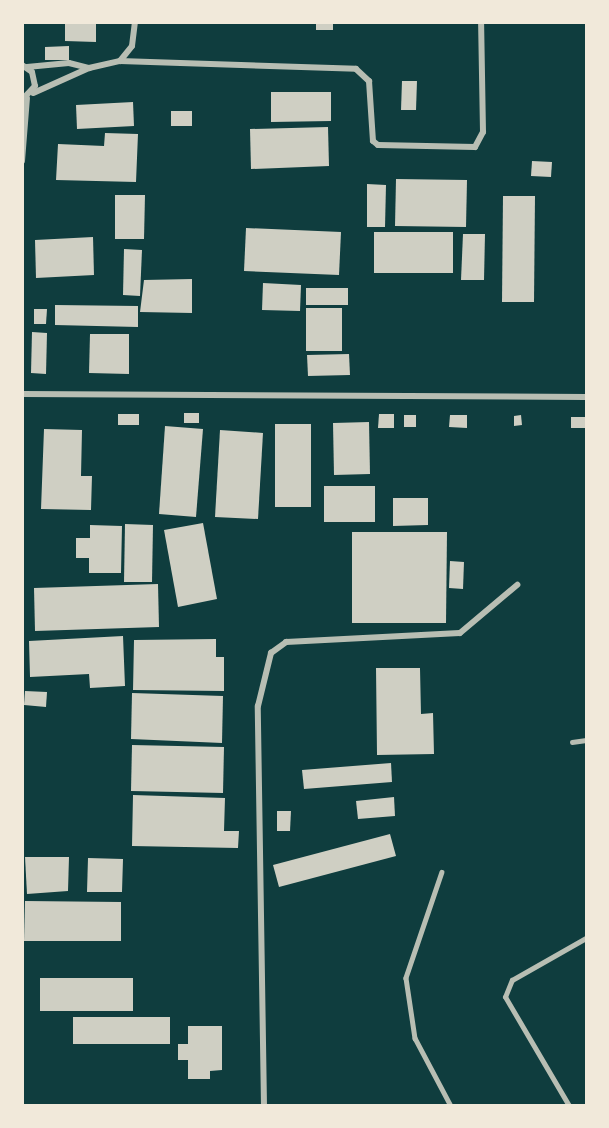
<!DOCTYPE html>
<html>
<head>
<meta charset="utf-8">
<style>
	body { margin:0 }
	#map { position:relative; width:609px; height:1128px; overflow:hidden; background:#0f3d3e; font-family:"PT Sans Narrow",sans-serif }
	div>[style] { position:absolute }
	.building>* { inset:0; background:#cfcfc3 }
	.service>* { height:4.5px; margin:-2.25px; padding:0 2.25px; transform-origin:2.25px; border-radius:2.25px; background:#b8beb3 }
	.minor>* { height:6px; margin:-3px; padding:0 3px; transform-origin:3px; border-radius:3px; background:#b8beb3 }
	span { translate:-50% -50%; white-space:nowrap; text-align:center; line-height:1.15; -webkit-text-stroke:4.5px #f1e9da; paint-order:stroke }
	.frame { position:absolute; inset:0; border:24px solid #f1e9da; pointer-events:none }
</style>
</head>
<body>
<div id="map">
	<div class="building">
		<div style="clip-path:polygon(65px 22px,96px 22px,96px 42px,65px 41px)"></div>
		<div style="clip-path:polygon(316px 22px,333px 22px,333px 30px,316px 30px)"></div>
		<div style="clip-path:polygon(69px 46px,69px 60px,45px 60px,45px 47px)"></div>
		<div style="clip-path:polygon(402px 81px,417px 81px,416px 110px,401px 110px)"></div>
		<div style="clip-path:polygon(271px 92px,331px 92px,331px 121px,271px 122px)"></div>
		<div style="clip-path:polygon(133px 102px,134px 126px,77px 129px,76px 105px)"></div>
		<div style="clip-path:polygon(171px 111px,192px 111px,192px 126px,171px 126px)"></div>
		<div style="clip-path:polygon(328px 127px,329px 166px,251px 169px,250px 129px)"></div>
		<div style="clip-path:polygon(105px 133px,138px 134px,136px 182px,56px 180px,58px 144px,104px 146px)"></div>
		<div style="clip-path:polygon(532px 161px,552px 162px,551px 177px,531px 176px)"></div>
		<div style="clip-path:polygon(396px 179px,467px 180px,466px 227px,395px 226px)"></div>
		<div style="clip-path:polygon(367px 184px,386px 185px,385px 227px,367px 227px)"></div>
		<div style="clip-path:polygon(115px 195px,145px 195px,144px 239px,115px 239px)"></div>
		<div style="clip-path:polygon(503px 196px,535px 196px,534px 302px,502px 302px)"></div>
		<div style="clip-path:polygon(246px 228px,341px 232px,339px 275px,244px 271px)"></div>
		<div style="clip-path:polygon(374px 232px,453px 232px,453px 273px,374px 273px)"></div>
		<div style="clip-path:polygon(463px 234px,485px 234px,484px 280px,461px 280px)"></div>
		<div style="clip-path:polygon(93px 237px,94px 275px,36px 278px,35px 240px)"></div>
		<div style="clip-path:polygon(124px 249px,142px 250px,140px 296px,123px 295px)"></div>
		<div style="clip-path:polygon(192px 279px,192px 313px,140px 312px,144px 280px)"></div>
		<div style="clip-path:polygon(263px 283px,301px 285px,300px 311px,262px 310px)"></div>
		<div style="clip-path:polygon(306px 288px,348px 288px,348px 305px,306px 305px)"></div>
		<div style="clip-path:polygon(55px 305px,138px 306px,138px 327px,55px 325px)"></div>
		<div style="clip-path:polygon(306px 308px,342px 308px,342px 351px,306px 351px)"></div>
		<div style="clip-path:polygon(34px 309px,47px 309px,46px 324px,34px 324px)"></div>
		<div style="clip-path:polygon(32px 332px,47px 333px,46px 374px,31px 373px)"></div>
		<div style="clip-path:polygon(90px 334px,129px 334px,129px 374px,89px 373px)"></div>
		<div style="clip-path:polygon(349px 354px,350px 375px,308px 376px,307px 355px)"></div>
		<div style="clip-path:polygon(184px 413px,199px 413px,199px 423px,184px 423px)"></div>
		<div style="clip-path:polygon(118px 414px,139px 414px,139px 425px,118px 425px)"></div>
		<div style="clip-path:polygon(379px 414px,394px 414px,394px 428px,378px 428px)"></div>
		<div style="clip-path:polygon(404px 415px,416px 415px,416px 427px,404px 427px)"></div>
		<div style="clip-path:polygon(450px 415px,467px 415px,467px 428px,449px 427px)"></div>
		<div style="clip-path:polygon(521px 415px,522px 425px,514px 426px,514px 416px)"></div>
		<div style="clip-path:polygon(571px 417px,586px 417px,586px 428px,571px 428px)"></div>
		<div style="clip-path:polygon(369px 422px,370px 474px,334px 475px,333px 423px)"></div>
		<div style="clip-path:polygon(275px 424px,311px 424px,311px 507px,275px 507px)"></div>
		<div style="clip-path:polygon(165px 426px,203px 429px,196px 517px,159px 514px)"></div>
		<div style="clip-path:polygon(44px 429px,82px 430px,81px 476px,92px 476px,91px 510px,41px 509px)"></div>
		<div style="clip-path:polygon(220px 430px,263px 433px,258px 519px,215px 517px)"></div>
		<div style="clip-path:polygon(324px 486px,375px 486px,375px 522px,324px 522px)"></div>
		<div style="clip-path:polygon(393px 498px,428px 498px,428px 525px,393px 526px)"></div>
		<div style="clip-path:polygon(203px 523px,217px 599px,178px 607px,164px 530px)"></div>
		<div style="clip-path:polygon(125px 524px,153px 525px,152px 582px,124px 582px)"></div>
		<div style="clip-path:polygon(90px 525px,122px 526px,121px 573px,89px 573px,89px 558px,76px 558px,76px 538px,90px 538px)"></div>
		<div style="clip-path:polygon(352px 532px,447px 532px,446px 623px,352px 623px)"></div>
		<div style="clip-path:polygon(450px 561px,464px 562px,463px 589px,449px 588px)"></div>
		<div style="clip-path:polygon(158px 584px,159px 627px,35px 631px,34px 588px)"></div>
		<div style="clip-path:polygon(123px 636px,125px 686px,90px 688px,89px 674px,30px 677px,29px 641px)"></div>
		<div style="clip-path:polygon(216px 639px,216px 657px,224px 657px,224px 691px,133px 690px,134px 640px)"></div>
		<div style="clip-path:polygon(376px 668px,420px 668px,421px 714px,433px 713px,434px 754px,377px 755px)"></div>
		<div style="clip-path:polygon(25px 691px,47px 692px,46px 707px,24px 705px)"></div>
		<div style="clip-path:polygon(132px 693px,223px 696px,222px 743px,131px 739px)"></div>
		<div style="clip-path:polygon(132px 745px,224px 747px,223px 793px,131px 791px)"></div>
		<div style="clip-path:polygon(391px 763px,392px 782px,304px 789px,302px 770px)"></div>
		<div style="clip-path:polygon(133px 795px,225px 798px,224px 831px,239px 831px,238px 848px,132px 846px)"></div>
		<div style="clip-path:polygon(394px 797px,395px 816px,358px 819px,356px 801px)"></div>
		<div style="clip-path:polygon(277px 811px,291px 811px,290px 831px,277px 831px)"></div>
		<div style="clip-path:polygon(390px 834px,396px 856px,279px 887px,273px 865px)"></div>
		<div style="clip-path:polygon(25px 857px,69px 857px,68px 891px,27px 894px)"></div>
		<div style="clip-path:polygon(88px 858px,123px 859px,122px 892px,87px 892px)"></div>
		<div style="clip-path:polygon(25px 901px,121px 902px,121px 941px,24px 941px)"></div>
		<div style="clip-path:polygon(40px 978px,133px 978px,133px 1011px,40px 1011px)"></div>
		<div style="clip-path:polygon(73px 1017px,170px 1017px,170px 1044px,73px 1044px)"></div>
		<div style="clip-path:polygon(188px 1026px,222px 1026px,222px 1070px,210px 1071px,210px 1079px,188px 1079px,188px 1060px,178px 1060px,178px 1044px,188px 1044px)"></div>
	</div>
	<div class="service">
		<div style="left:572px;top:742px;width:14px;rotate:-8deg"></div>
		<div style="left:442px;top:872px;width:112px;rotate:108.8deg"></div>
		<div style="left:406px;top:978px;width:61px;rotate:81.5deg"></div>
		<div style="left:415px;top:1038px;width:77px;rotate:62.1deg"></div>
		<div style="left:569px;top:1106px;width:126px;rotate:-120.4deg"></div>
		<div style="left:505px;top:997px;width:18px;rotate:-68deg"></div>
		<div style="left:512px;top:980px;width:85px;rotate:-29.6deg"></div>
	</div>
	<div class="minor">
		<div style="left:120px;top:61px;width:19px;rotate:-51deg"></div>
		<div style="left:132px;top:46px;width:24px;rotate:-83deg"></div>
		<div style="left:22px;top:65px;width:12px;rotate:35deg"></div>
		<div style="left:32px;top:72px;width:14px;rotate:78deg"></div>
		<div style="left:35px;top:86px;width:19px;rotate:133deg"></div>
		<div style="left:27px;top:67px;width:42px;rotate:-5.4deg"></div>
		<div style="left:69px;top:63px;width:21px;rotate:14deg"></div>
		<div style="left:89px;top:68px;width:61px;rotate:155.9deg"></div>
		<div style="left:89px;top:68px;width:32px;rotate:-13deg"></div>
		<div style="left:120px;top:61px;width:236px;rotate:1.9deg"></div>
		<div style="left:356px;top:69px;width:18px;rotate:43deg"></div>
		<div style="left:369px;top:81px;width:60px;rotate:86.2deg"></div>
		<div style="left:373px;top:141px;width:6px;rotate:39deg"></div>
		<div style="left:378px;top:145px;width:97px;rotate:1.2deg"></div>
		<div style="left:475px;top:147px;width:17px;rotate:-62deg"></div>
		<div style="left:483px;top:132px;width:110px;rotate:-91deg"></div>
		<div style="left:22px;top:161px;width:63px;rotate:-85.5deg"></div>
		<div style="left:22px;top:394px;width:564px;rotate:0.3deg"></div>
		<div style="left:264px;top:1106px;width:400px;rotate:-90.9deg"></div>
		<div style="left:258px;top:706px;width:55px;rotate:-76.2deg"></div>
		<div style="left:271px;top:653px;width:19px;rotate:-36deg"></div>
		<div style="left:286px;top:642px;width:174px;rotate:-3deg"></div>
		<div style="left:460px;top:633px;width:75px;rotate:-40.1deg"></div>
	</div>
	<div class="frame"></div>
</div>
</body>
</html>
